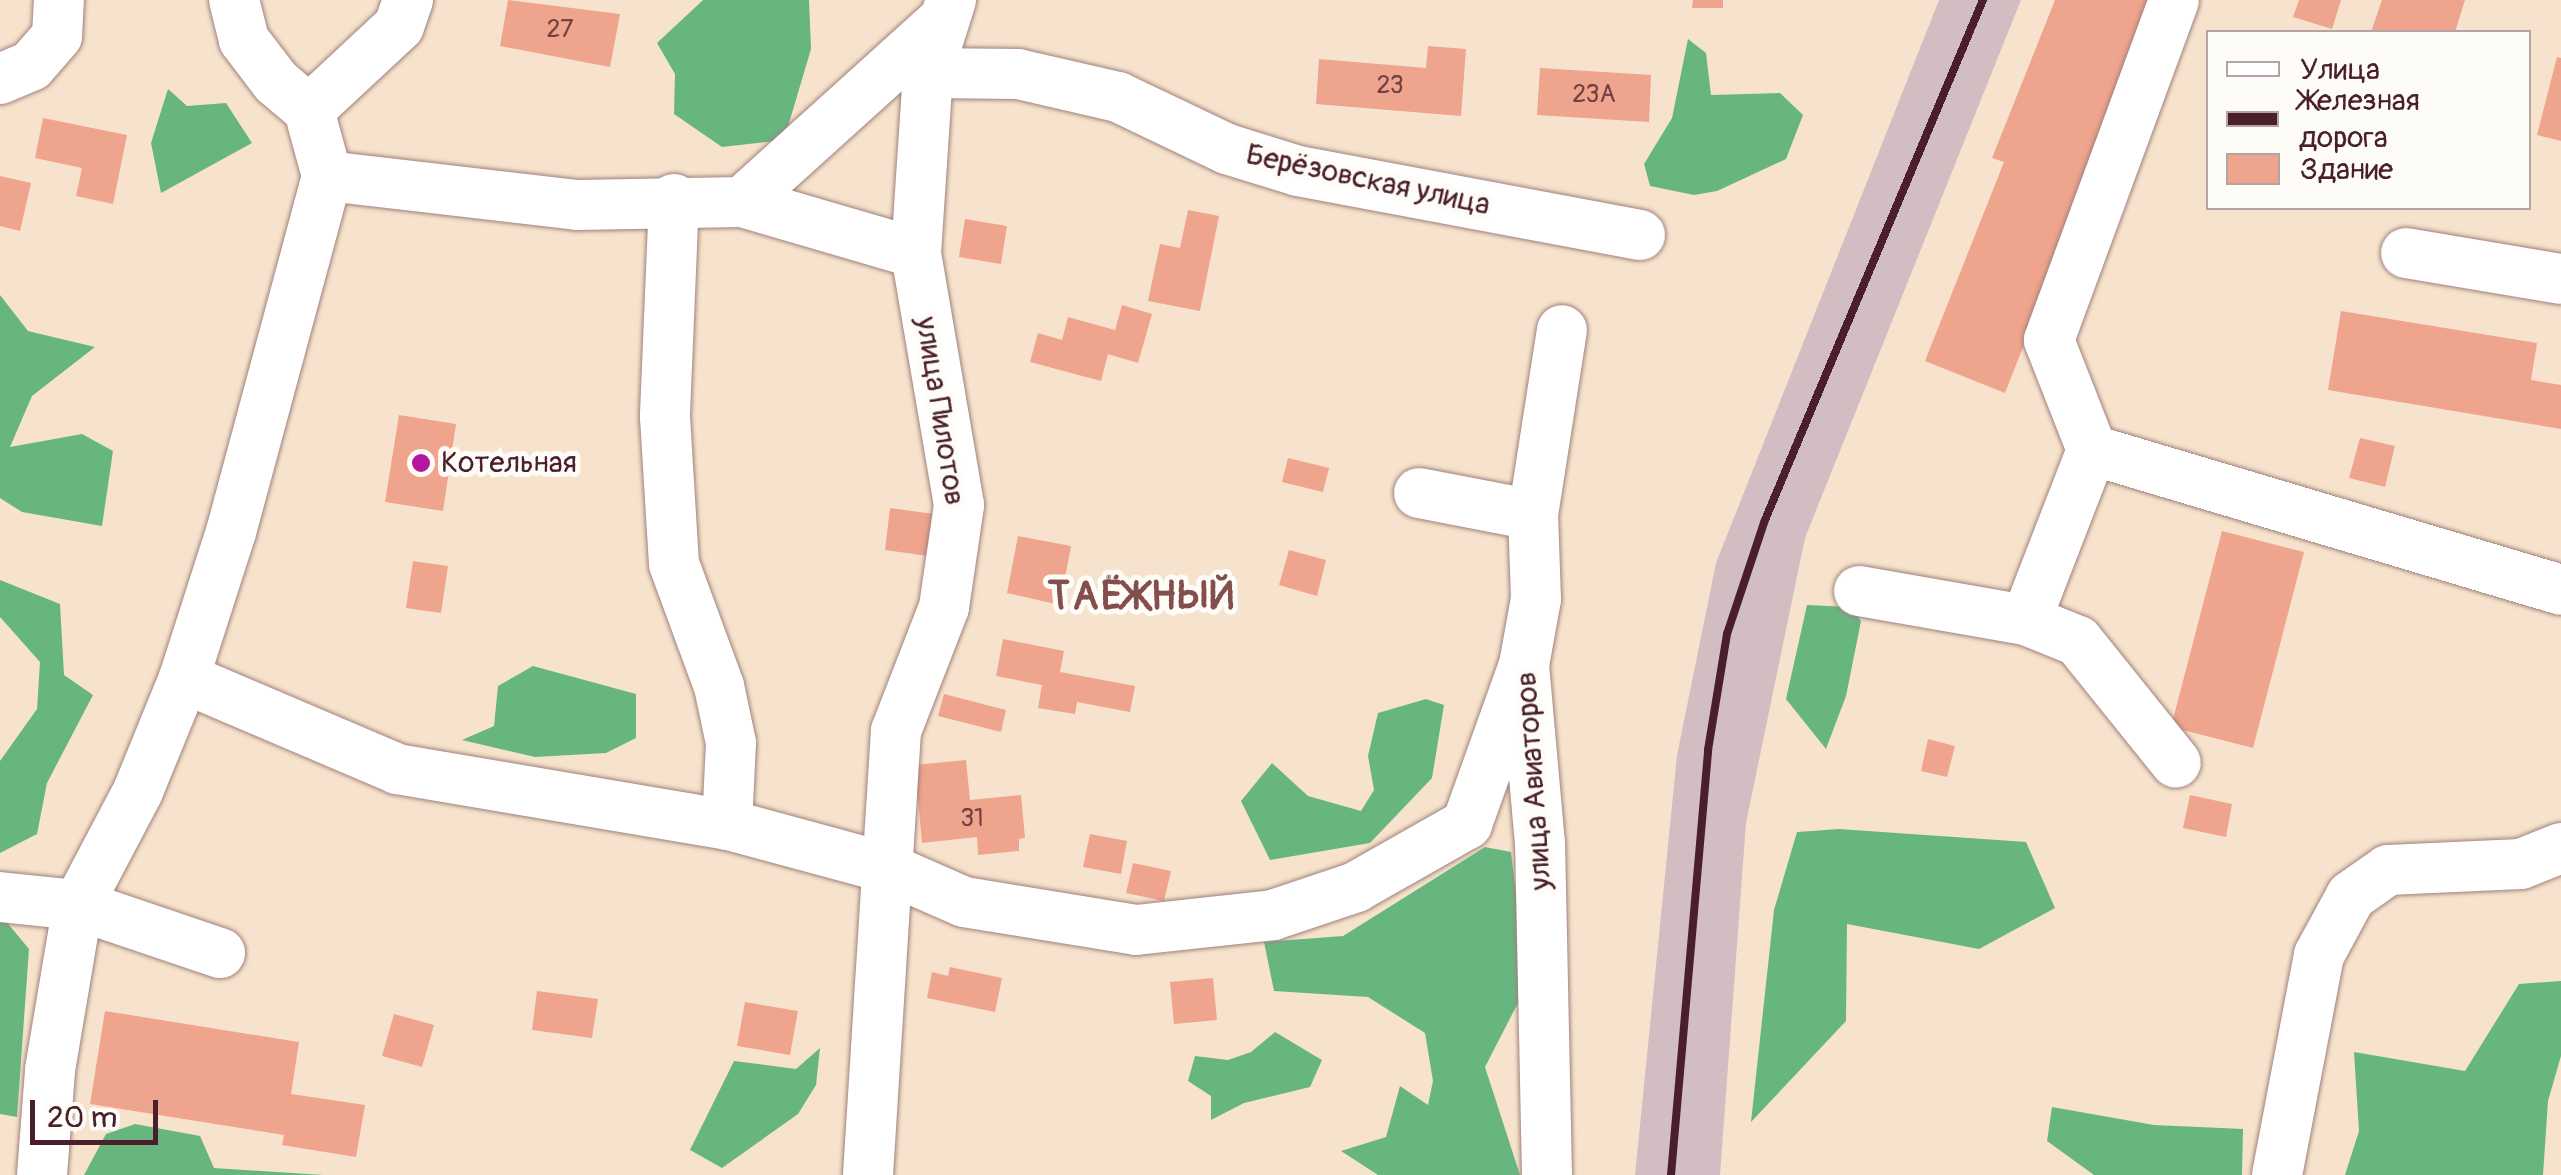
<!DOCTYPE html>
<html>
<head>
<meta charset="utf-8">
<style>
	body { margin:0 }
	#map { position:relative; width:2561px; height:1175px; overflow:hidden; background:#f7e3cd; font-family:Pangolin,sans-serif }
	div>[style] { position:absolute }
	.industrial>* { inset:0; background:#d2bec2 }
	.forest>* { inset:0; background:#67b680 }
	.building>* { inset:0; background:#efa48d }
	.roads { filter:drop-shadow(0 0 2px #a0817c) drop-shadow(0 0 2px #a0817c) }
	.minor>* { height:50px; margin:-25px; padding:0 25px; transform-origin:25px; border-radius:25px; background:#fff }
	.rail>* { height:8px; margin:-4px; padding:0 4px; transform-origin:4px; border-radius:4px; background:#4a1f2b }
	.dots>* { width:28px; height:28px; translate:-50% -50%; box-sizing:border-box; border:5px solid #fdfcf7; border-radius:50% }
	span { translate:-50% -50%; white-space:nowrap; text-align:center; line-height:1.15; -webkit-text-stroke:10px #fdfcf7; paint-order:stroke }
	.number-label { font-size:25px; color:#734044 }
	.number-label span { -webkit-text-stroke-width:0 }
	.street-label { font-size:30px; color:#4a1f2b }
	.poi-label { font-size:30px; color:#4a1f2b }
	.left { translate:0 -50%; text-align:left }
	.district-label { font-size:40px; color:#844e4d; font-weight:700; letter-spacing:2.5px }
	.legend { position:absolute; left:2206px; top:30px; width:325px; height:180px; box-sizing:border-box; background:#fdfcf7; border:2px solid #b5a4a5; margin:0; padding:12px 18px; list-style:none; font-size:30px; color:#4a1f2b }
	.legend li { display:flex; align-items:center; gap:20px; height:50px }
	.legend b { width:50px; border:2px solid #b5a4a5 }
	.scale { position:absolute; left:30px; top:1100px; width:128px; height:45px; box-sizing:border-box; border:5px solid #4a1f2b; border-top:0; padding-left:12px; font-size:30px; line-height:35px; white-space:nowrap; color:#4a1f2b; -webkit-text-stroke:8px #fdfcf7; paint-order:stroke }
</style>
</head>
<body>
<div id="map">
	<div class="industrial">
		<div style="clip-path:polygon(1939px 0,2021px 0,1805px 538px,1746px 823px,1720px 1175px,1635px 1175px,1677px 755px,1716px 563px)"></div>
	</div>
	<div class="forest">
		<div style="clip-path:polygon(703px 0,809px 0,811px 49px,784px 140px,722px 147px,674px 114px,675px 74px,657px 43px)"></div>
		<div style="clip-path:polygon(1688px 39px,1706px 53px,1711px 95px,1780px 93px,1803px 115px,1786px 159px,1717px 191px,1694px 195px,1650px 186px,1644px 164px,1672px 118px)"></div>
		<div style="clip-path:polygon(168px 89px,187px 106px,226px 103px,252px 143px,161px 193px,151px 143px)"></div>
		<div style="clip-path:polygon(0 295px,28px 331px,95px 347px,32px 396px,10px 447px,82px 434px,113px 451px,102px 526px,22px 512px,0 498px)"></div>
		<div style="clip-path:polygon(0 580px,60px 604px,64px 675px,93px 695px,47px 783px,37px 834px,0 853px,0 761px,37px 709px,40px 662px,0 617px)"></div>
		<div style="clip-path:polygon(1807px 605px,1851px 607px,1861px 621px,1846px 696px,1826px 749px,1786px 699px)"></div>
		<div style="clip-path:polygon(533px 666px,636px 694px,636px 738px,606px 753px,535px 757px,462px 740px,494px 726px,498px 686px)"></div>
		<div style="clip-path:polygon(1426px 699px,1444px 705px,1432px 778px,1370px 843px,1270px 860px,1241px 801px,1272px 763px,1308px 796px,1361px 811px,1374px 790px,1368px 756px,1378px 713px)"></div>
		<div style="clip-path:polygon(1839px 829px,2026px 842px,2055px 908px,1979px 949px,1847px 924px,1846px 1021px,1751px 1122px,1774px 910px,1797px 832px)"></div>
		<div style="clip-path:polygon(1485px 847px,1511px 852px,1521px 937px,1521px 997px,1485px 1067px,1520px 1175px,1378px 1175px,1341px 1151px,1386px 1137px,1400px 1086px,1428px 1105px,1433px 1081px,1425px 1033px,1368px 997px,1274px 991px,1264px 942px,1343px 936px)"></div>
		<div style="clip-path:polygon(0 914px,29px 949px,17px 1117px,0 1114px)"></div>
		<div style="clip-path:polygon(2561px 981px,2561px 1056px,2548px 1101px,2543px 1175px,2345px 1175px,2359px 1131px,2354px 1052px,2465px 1071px,2519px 984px)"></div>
		<div style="clip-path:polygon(1275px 1032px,1322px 1060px,1310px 1087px,1244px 1103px,1211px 1120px,1211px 1096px,1188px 1081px,1195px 1056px,1228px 1060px,1251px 1052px)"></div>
		<div style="clip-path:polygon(820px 1048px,816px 1085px,798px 1114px,722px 1168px,690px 1150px,734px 1061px,796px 1069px)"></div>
		<div style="clip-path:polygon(2052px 1107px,2154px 1125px,2243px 1129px,2242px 1175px,2094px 1175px,2047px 1141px)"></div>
		<div style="clip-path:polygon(135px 1124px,200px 1136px,214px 1168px,323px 1175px,84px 1175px,106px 1134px)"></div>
	</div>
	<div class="building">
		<div style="clip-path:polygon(508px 0,620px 14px,610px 67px,500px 46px)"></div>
		<div style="clip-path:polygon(1693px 0,1723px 0,1723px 8px,1692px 8px)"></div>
		<div style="clip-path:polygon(2055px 0,2159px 0,2005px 393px,1925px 361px,2004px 162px,1992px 158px)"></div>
		<div style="clip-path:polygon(2299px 0,2341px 0,2332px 29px,2293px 17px)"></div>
		<div style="clip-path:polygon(2382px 0,2465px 0,2455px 32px,2371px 32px)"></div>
		<div style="clip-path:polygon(1428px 46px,1466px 49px,1461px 116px,1316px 104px,1319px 59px,1426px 68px)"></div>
		<div style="clip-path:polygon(2557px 57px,2561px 58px,2561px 141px,2537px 135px)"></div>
		<div style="clip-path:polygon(1540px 68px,1651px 75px,1649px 122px,1537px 115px)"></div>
		<div style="clip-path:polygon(43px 118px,127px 135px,113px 204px,76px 196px,82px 168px,35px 158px)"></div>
		<div style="clip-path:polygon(0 176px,31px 183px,20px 231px,0 226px)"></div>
		<div style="clip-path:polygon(1188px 210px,1219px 216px,1200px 311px,1148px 301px,1160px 244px,1180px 248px)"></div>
		<div style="clip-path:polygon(965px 219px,1007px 226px,1001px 264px,959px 257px)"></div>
		<div style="clip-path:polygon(1122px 305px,1152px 314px,1138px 363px,1108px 354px,1101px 381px,1030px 362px,1038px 333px,1062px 340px,1068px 317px,1115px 330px)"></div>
		<div style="clip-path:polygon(2341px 311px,2537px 343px,2531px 380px,2561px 385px,2561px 429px,2328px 390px)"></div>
		<div style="clip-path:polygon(399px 415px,456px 424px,443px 511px,385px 502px)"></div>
		<div style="clip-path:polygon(2360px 438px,2395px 446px,2385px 487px,2349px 478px)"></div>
		<div style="clip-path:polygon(1288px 458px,1329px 468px,1323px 492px,1282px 482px)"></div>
		<div style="clip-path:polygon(890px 508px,934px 514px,928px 556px,885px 550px)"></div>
		<div style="clip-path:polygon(2222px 531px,2304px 552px,2253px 748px,2171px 727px)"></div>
		<div style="clip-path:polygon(1018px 536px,1071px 546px,1060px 605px,1007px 593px)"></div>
		<div style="clip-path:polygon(1289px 550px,1326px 560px,1317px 596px,1279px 585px)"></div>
		<div style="clip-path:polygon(413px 561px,448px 566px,441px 613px,406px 608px)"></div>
		<div style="clip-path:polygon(1003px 639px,1064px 651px,1060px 672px,1135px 686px,1130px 712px,1077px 702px,1075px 714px,1038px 708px,1042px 685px,996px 676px)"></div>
		<div style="clip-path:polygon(944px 694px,1006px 710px,1001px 732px,938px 716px)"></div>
		<div style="clip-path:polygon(1928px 739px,1955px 746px,1947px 777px,1921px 771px)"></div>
		<div style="clip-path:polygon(966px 760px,970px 800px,1021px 795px,1025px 838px,1019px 839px,1019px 851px,978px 855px,977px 837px,922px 843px,915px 765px)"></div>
		<div style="clip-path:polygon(2190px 795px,2232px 804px,2226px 837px,2183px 828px)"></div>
		<div style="clip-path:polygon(1090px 834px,1127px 841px,1121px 874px,1083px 867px)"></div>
		<div style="clip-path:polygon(1133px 863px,1171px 871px,1164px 901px,1126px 893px)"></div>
		<div style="clip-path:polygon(950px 967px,1002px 978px,995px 1012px,927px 998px,932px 972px,948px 976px)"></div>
		<div style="clip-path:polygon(1213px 978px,1217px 1020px,1174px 1024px,1170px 982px)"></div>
		<div style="clip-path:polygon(537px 991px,598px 999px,592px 1038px,532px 1030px)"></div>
		<div style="clip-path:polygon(745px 1002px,798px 1011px,790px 1055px,737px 1046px)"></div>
		<div style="clip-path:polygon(105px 1011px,299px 1042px,291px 1094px,365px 1105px,356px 1157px,282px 1145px,284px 1135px,90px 1104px)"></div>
		<div style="clip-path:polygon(394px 1014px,434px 1025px,422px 1067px,382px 1056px)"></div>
	</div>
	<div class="roads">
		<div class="minor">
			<div style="left:928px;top:73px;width:90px;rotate:0.6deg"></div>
			<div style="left:1018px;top:74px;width:103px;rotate:13deg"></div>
			<div style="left:1118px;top:97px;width:121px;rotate:25.5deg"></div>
			<div style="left:1227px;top:149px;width:74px;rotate:17.2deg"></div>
			<div style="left:1298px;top:171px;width:348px;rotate:10.6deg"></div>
			<div style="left:0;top:79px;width:34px;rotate:-23deg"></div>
			<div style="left:31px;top:66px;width:40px;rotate:-49deg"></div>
			<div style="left:57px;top:36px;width:36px;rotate:-87deg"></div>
			<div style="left:309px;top:110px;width:123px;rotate:-43deg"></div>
			<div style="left:399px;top:26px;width:28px;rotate:-71deg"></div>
			<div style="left:327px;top:176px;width:252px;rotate:6.6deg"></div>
			<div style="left:577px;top:205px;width:165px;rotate:-1deg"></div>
			<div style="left:742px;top:202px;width:181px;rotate:16.3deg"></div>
			<div style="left:674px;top:199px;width:218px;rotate:92.4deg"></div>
			<div style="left:665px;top:417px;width:147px;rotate:86.5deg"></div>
			<div style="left:674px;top:564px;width:130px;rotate:69.8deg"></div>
			<div style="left:719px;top:686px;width:58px;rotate:78.1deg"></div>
			<div style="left:731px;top:743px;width:82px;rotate:92.8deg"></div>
			<div style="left:742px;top:202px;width:270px;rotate:-42.1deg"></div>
			<div style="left:2406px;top:253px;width:157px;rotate:9.5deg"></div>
			<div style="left:2092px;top:450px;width:489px;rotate:16.6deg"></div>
			<div style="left:1419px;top:493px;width:116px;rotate:10.9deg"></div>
			<div style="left:1859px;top:591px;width:169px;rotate:9.9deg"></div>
			<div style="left:2026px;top:620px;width:182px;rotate:-68.8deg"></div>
			<div style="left:2092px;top:450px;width:118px;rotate:-111.4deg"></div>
			<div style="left:2049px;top:340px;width:362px;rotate:-69.8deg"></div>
			<div style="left:2026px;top:620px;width:56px;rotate:22deg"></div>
			<div style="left:2078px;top:641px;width:156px;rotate:51.2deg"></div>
			<div style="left:184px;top:678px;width:232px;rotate:23.1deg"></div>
			<div style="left:397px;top:769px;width:337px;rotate:9.6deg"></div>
			<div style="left:729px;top:825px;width:161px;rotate:15.2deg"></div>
			<div style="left:884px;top:867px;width:87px;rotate:23.6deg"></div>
			<div style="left:964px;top:902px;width:174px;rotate:9.2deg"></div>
			<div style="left:1136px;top:930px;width:138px;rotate:-6.2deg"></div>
			<div style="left:1273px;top:915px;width:88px;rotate:-18.6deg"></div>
			<div style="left:1356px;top:887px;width:128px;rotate:-29.6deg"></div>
			<div style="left:1467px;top:824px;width:169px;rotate:-70.3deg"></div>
			<div style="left:0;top:897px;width:78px;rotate:5.9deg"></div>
			<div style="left:78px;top:905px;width:150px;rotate:18.7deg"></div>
			<div style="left:42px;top:1175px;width:105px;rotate:-85.6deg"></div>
			<div style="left:50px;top:1070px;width:167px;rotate:-80.4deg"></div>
			<div style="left:78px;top:905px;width:129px;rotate:-62.2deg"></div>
			<div style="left:138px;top:791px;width:122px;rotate:-67.8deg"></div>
			<div style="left:184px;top:678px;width:153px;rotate:-72.2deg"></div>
			<div style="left:231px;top:532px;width:369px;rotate:-74.9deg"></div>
			<div style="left:327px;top:176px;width:68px;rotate:-105.3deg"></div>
			<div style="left:309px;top:110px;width:43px;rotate:-139.7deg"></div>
			<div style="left:276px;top:82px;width:53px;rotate:-127.3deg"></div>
			<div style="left:244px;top:40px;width:41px;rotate:-104deg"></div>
			<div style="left:868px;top:1175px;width:445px;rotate:-86.4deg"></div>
			<div style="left:896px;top:731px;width:133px;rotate:-68.8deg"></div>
			<div style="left:944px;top:607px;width:103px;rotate:-81.6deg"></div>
			<div style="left:959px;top:505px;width:256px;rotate:-99.7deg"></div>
			<div style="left:916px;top:253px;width:180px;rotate:-86.2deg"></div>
			<div style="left:928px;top:73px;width:77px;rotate:-72.5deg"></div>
			<div style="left:1547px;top:1175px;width:331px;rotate:-91.2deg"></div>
			<div style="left:1540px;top:844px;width:180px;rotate:-95.1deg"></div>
			<div style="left:1524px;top:665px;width:67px;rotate:-79.7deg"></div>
			<div style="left:1536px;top:599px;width:84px;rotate:-92deg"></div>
			<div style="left:1533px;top:515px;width:187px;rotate:-81.1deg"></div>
			<div style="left:2277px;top:1175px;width:224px;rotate:-79.2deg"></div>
			<div style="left:2319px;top:955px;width:67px;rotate:-61.5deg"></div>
			<div style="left:2351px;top:896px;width:45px;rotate:-35.1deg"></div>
			<div style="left:2388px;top:870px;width:133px;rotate:-2.6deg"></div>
			<div style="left:2521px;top:864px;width:43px;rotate:-21.8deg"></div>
		</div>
	</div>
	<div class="rail">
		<div style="left:1671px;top:1175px;width:427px;rotate:-85deg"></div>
		<div style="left:1708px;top:750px;width:118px;rotate:-80.7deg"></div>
		<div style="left:1727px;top:634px;width:120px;rotate:-71.6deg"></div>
		<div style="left:1765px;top:520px;width:564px;rotate:-67.26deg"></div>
	</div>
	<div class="dots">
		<div style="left:421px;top:463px;background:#b5179e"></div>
	</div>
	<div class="number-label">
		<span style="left:560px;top:30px">27</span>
		<span style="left:1390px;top:86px">23</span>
		<span style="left:1594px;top:95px">23А</span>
		<span style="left:972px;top:819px">31</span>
	</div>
	<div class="street-label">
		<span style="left:1368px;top:180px;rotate:12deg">Берёзовская улица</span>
		<span style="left:940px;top:411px;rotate:81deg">улица Пилотов</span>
		<span style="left:1534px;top:781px;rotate:-94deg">улица Авиаторов</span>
	</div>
	<div class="poi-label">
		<span class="left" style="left:441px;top:463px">Котельная</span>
	</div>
	<div class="district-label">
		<span style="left:1142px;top:597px">ТАЁЖНЫЙ</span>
	</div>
	<ul class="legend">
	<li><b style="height:12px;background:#fff"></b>Улица</li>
	<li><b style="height:12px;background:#4a1f2b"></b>Железная дорога</li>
	<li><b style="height:28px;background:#efa48d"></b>Здание</li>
	</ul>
	<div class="scale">20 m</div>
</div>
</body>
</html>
